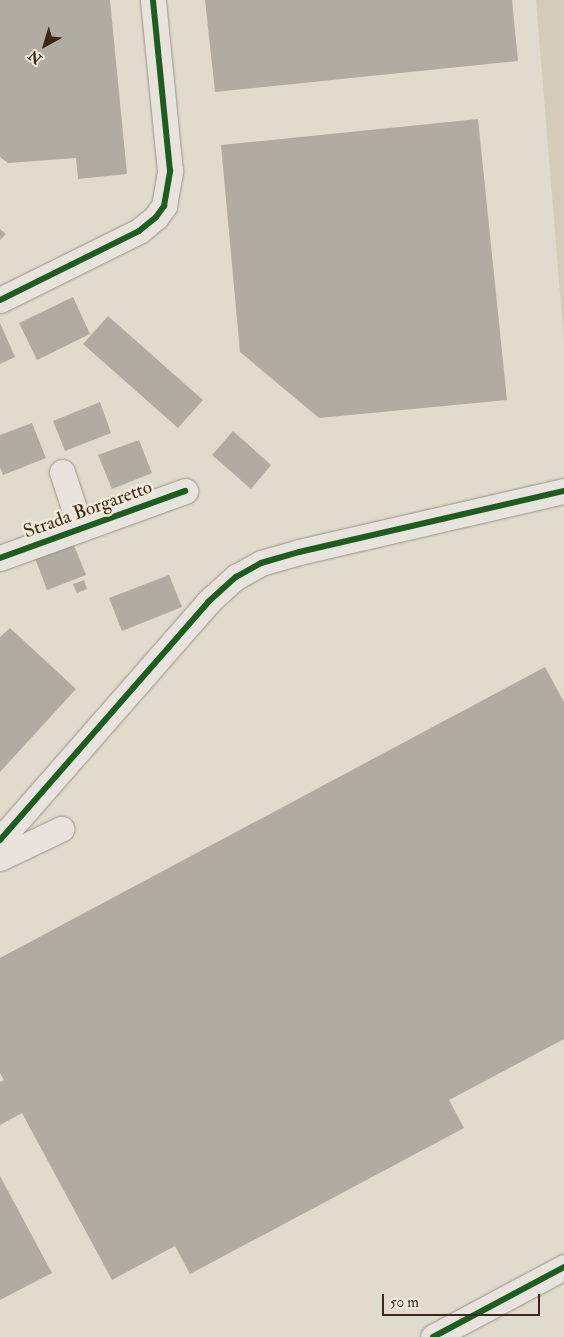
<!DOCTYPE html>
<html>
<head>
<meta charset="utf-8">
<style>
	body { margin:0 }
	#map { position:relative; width:564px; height:1337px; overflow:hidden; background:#e0dbcd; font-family:"IM FELL Double Pica",serif }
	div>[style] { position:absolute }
	.green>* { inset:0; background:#d4ccb9 }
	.building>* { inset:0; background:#b1aca2 }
	.roads { filter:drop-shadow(0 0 1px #989288) drop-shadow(0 0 1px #989288) }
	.minor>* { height:25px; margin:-12.5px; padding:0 12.5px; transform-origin:12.5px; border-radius:12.5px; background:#e8e4dd }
	.cycleway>* { height:6px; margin:-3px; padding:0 3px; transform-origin:3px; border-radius:3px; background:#1b5e20 }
	span { translate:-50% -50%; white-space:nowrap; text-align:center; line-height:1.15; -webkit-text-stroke:5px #f0ead9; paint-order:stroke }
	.street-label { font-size:19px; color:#3e251a }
	.north { position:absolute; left:20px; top:20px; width:50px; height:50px; -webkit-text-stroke:4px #f0ead9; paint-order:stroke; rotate:219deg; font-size:14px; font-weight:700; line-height:20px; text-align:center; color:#3e251a }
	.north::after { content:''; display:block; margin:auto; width:18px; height:22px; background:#3e251a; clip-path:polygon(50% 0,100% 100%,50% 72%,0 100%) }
	.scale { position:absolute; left:382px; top:1294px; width:158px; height:22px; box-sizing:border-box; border:2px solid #3e251a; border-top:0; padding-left:6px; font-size:15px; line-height:18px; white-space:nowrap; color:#3e251a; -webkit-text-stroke:4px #f0ead9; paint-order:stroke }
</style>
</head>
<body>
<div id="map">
	<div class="green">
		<div style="clip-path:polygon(536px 0,564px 0,564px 342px)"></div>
	</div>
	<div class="building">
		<div style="clip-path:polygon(0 0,110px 0,127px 174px,78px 179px,76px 158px,8px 163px,0 157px)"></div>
		<div style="clip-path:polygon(205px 0,512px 0,518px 61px,215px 92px)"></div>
		<div style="clip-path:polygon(478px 119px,507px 400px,319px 418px,240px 352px,221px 145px)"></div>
		<div style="clip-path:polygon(0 229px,6px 234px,0 240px)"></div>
		<div style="clip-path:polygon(73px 297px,90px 334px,37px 360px,19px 323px)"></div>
		<div style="clip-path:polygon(108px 316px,203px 400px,178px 428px,83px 344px)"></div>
		<div style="clip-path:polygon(0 323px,15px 357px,0 364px)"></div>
		<div style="clip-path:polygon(100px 402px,111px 433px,65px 451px,53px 421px)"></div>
		<div style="clip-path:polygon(32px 423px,46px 458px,3px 475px,0 467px,0 435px)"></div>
		<div style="clip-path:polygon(233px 431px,271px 465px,251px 489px,212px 455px)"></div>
		<div style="clip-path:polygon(139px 440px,152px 473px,112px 489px,98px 455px)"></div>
		<div style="clip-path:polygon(73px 543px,86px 575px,47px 590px,35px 558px)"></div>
		<div style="clip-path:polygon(169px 575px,182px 607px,122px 631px,109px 598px)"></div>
		<div style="clip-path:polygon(84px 580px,87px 589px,77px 593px,73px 584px)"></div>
		<div style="clip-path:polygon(10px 628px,76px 689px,0 772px,0 637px)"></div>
		<div style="clip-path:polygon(545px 667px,564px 702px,564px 1039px,449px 1100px,464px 1128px,190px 1274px,175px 1246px,112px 1280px,22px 1113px,0 1125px,0 1082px,4px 1080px,0 1073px,0 958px)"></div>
		<div style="clip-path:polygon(0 1176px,52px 1273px,0 1300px)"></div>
	</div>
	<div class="roads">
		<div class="minor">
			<div style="left:0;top:300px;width:155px;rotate:-26.4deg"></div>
			<div style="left:139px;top:231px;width:22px;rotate:-39deg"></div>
			<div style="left:156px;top:217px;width:14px;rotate:-54deg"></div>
			<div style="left:164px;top:206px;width:36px;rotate:-80deg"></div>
			<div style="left:170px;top:171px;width:172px;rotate:-95.7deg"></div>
			<div style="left:62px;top:472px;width:60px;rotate:71.6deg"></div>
			<div style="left:0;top:558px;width:197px;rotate:-19.9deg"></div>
			<div style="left:0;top:840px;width:316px;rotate:-48.8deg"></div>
			<div style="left:208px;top:602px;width:38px;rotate:-42deg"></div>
			<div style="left:236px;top:577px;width:29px;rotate:-29deg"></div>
			<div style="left:261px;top:563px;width:40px;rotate:-16deg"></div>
			<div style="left:299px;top:552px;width:272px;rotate:-13deg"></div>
			<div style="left:0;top:858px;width:68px;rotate:-25.4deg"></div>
			<div style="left:433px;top:1337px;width:149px;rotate:-28.1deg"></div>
		</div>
	</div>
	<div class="cycleway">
		<div style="left:0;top:300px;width:155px;rotate:-26.4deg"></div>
		<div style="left:139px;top:231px;width:22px;rotate:-39deg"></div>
		<div style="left:156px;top:217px;width:14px;rotate:-54deg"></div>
		<div style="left:164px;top:206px;width:36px;rotate:-80deg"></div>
		<div style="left:170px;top:171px;width:172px;rotate:-95.7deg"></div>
		<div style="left:0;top:558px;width:197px;rotate:-19.9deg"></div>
		<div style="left:0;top:840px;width:316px;rotate:-48.8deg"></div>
		<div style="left:208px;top:602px;width:38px;rotate:-42deg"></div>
		<div style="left:236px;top:577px;width:29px;rotate:-29deg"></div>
		<div style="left:261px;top:563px;width:40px;rotate:-16deg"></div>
		<div style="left:299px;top:552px;width:272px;rotate:-13deg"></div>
		<div style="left:433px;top:1337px;width:149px;rotate:-28.1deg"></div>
	</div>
	<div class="street-label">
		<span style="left:88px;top:510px;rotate:-20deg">Strada Borgaretto</span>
	</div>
	<div class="north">N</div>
	<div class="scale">50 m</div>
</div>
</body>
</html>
